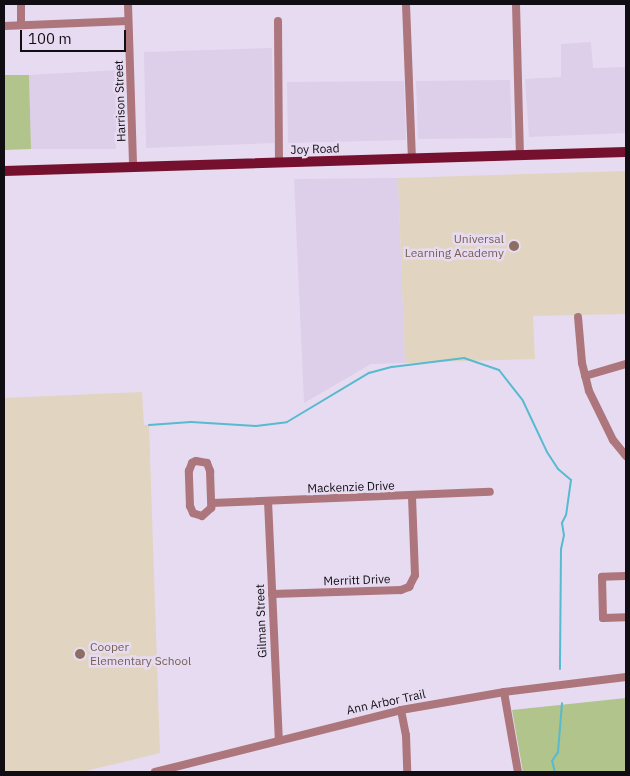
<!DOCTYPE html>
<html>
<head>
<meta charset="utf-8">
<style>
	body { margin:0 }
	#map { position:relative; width:630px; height:776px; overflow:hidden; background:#e7dbf1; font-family:"IBM Plex Sans",sans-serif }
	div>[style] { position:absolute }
	.built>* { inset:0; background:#ddceea }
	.education>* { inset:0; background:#e1d5c1 }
	.green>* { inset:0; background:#b0c48b }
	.stream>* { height:2px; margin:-1px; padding:0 1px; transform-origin:1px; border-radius:1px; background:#57bacf }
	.minor>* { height:8px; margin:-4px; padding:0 4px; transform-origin:4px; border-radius:4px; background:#ad757c }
	.major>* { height:10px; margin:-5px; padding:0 5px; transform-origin:5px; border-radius:5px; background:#75112e }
	.dots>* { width:14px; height:14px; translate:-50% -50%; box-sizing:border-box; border:2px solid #e7dbf1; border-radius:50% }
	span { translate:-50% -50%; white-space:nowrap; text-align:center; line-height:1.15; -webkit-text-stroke:5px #e7dbf1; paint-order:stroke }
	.street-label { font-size:12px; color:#100d13 }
	.education-label { font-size:12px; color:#785e54 }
	.right { translate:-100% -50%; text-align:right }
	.left { translate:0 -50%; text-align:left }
	.frame { position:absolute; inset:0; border:5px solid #100d13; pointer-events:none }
	.scale { position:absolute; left:20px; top:30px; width:106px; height:22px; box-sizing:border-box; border:2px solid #100d13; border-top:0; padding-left:6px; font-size:15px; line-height:18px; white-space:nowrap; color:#100d13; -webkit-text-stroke:4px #e7dbf1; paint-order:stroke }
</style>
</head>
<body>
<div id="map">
	<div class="built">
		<div style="clip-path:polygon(591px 42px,593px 68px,626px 67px,626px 133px,529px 137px,525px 79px,561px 77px,561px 44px)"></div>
		<div style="clip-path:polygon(272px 48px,274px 143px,146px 148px,144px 52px)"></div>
		<div style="clip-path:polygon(118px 70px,116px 149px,31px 149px,29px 75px)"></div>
		<div style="clip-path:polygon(510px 80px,512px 138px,418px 139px,416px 81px)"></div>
		<div style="clip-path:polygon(404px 81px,406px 140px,288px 143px,287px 82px)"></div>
		<div style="clip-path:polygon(398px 178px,405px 363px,371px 364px,304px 403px,294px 179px)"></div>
	</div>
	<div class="education">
		<div style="clip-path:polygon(626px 171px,626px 314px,533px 316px,535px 359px,405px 363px,398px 178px)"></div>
		<div style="clip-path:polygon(142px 392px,144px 425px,149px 425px,160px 753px,82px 772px,4px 772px,4px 398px)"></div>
	</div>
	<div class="green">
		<div style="clip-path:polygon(4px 75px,29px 75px,31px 149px,4px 150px)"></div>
		<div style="clip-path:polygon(626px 698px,626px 772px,523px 772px,512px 710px)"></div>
	</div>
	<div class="stream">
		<div style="left:149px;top:425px;width:42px;rotate:-4.1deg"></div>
		<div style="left:191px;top:422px;width:65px;rotate:3.5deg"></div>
		<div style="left:256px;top:426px;width:31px;rotate:-7deg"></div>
		<div style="left:287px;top:422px;width:96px;rotate:-30.9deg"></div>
		<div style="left:369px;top:373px;width:24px;rotate:-15deg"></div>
		<div style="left:392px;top:367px;width:73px;rotate:-7.1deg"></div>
		<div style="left:464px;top:358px;width:37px;rotate:19deg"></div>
		<div style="left:499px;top:370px;width:39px;rotate:52deg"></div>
		<div style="left:523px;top:401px;width:56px;rotate:64.8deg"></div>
		<div style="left:547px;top:452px;width:20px;rotate:57deg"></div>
		<div style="left:558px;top:469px;width:17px;rotate:40deg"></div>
		<div style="left:571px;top:480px;width:35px;rotate:98deg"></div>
		<div style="left:566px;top:515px;width:9px;rotate:117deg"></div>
		<div style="left:562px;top:523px;width:12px;rotate:81deg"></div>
		<div style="left:564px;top:535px;width:14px;rotate:102deg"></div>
		<div style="left:561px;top:549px;width:120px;rotate:90.5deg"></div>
		<div style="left:555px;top:772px;width:11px;rotate:-105deg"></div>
		<div style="left:552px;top:761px;width:11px;rotate:-56deg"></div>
		<div style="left:558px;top:752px;width:49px;rotate:-85.3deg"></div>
	</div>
	<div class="minor">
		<div style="left:21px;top:4px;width:21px;rotate:90deg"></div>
		<div style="left:128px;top:4px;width:163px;rotate:88.2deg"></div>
		<div style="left:406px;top:4px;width:154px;rotate:87.8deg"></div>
		<div style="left:516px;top:4px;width:151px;rotate:88.5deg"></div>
		<div style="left:278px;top:21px;width:141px;rotate:89.6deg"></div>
		<div style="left:4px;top:26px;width:124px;rotate:-2.3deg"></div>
		<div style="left:578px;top:317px;width:46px;rotate:85deg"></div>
		<div style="left:582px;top:363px;width:29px;rotate:76deg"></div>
		<div style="left:589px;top:391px;width:55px;rotate:63.9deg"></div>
		<div style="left:613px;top:440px;width:21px;rotate:51deg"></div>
		<div style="left:585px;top:376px;width:43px;rotate:-16.3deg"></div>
		<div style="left:196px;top:461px;width:11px;rotate:10deg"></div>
		<div style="left:207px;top:463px;width:9px;rotate:69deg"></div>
		<div style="left:210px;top:471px;width:37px;rotate:88deg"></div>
		<div style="left:211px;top:508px;width:12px;rotate:138deg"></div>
		<div style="left:202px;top:516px;width:9px;rotate:-162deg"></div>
		<div style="left:193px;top:513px;width:8px;rotate:-113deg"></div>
		<div style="left:190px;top:506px;width:35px;rotate:-92deg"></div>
		<div style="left:189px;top:471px;width:9px;rotate:-69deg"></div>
		<div style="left:192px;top:463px;width:4px;rotate:-27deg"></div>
		<div style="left:268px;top:501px;width:239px;rotate:87.4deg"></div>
		<div style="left:212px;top:503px;width:278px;rotate:-2.3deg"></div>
		<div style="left:626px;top:576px;width:24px;rotate:178deg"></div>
		<div style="left:602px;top:577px;width:41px;rotate:88.6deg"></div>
		<div style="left:603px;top:618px;width:23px;rotate:-2deg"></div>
		<div style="left:272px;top:594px;width:129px;rotate:-1.8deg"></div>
		<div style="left:401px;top:590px;width:9px;rotate:-21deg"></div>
		<div style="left:409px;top:587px;width:13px;rotate:-63deg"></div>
		<div style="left:415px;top:575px;width:79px;rotate:-92.2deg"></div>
		<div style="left:504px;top:692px;width:81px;rotate:80.1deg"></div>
		<div style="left:401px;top:710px;width:25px;rotate:79deg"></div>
		<div style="left:406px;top:735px;width:37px;rotate:88deg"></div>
		<div style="left:155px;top:772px;width:254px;rotate:-14.1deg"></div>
		<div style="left:401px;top:710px;width:105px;rotate:-9.9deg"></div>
		<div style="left:504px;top:692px;width:123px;rotate:-7deg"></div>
	</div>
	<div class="major">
		<div style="left:4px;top:171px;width:622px;rotate:-1.75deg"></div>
	</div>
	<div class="dots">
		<div style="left:514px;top:246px;background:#8d6e63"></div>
		<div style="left:80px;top:654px;background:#8d6e63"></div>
	</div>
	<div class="street-label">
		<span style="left:120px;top:101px;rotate:-92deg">Harrison Street</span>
		<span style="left:315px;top:149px;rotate:-2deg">Joy Road</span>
		<span style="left:351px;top:487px;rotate:-2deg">Mackenzie Drive</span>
		<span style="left:357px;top:580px;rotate:-2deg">Merritt Drive</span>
		<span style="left:261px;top:621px;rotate:-92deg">Gilman Street</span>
		<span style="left:386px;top:702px;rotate:-12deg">Ann Arbor Trail</span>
	</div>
	<div class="education-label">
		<span class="right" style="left:504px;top:246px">Universal<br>Learning Academy</span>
		<span class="left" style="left:90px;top:654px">Cooper<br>Elementary School</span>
	</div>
	<div class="frame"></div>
	<div class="scale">100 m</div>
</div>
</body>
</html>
